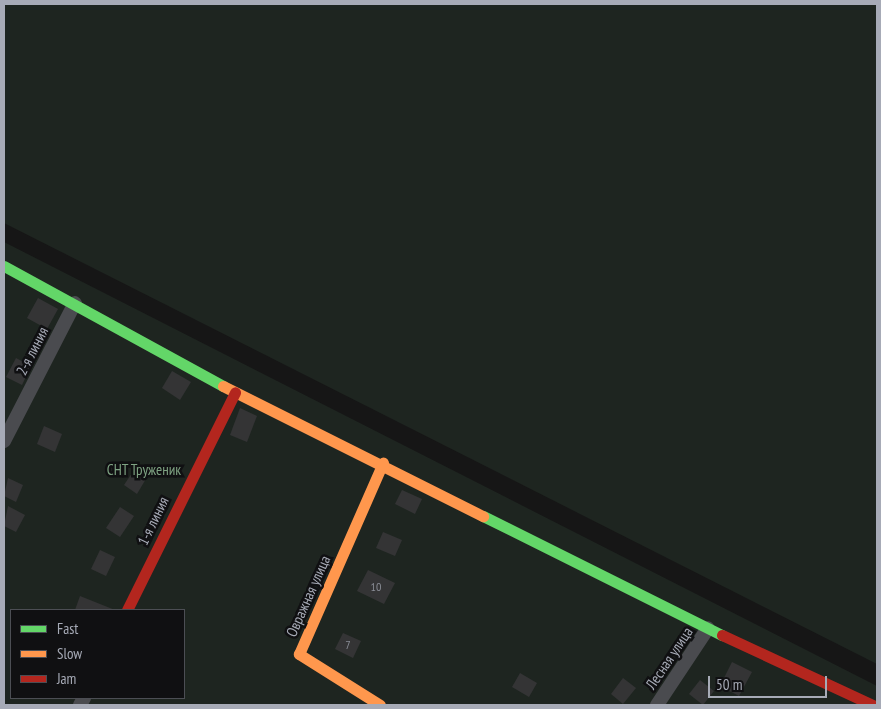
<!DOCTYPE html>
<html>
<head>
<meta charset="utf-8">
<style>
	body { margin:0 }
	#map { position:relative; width:881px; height:709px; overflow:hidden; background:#161616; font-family:"PT Sans Narrow",sans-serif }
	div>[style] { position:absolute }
	.green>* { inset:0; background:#1e2520 }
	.building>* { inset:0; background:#343435 }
	.street>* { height:14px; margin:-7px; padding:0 7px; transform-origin:7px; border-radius:7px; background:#4a4b4f }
	.fast>* { height:11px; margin:-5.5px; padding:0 5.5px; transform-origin:5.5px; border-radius:5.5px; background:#63d668 }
	.slow>* { height:11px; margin:-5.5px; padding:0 5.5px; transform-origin:5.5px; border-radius:5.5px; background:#ff974d }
	.jam>* { height:11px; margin:-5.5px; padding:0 5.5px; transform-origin:5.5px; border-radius:5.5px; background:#b3261e }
	span { translate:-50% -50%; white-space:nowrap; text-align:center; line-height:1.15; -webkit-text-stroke:5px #101012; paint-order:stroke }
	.number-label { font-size:12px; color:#8a8d96 }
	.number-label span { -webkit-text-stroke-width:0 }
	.street-label { font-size:15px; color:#a7abb7 }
	.park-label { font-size:15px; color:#7ea282 }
	.frame { position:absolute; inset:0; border:5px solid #a7abb7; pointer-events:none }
	.legend { position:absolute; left:10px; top:609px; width:175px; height:90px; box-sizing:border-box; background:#101012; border:1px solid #4c4e54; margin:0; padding:6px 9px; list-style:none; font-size:15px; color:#a7abb7 }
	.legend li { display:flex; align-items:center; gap:10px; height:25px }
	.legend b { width:25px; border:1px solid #4c4e54 }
	.scale { position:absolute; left:708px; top:676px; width:119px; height:22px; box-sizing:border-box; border:2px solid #a7abb7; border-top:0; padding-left:6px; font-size:15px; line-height:18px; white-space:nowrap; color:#a7abb7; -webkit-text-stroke:4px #101012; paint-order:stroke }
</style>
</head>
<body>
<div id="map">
	<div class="green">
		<div style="clip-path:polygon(4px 4px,877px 4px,877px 664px,4px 223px)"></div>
		<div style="clip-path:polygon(evenodd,4px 242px,877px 686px,877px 705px,4px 705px,4px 242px,11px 610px,184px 610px,184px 698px,11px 698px,11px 610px)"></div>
	</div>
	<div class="building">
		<div style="clip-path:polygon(38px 298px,58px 309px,47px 329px,27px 318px)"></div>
		<div style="clip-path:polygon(16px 358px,31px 366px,22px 385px,6px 377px)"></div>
		<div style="clip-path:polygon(172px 371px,191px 382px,180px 400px,162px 388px)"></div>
		<div style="clip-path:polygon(240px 408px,257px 416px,247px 442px,230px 435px)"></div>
		<div style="clip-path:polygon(44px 426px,62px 434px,55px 452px,37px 444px)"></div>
		<div style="clip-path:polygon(138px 464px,150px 472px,137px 494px,124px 485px)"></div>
		<div style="clip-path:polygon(8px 478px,23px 485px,16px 502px,4px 496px)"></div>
		<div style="clip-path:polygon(402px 490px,422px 499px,415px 514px,395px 504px)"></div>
		<div style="clip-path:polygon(8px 506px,25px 515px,16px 532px,4px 526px)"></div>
		<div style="clip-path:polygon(120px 507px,134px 516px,120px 537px,106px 528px)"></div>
		<div style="clip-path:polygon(383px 532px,402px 540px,395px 556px,376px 548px)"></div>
		<div style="clip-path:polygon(100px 550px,115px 557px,106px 576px,91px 569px)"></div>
		<div style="clip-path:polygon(368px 570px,395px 583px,384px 604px,357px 591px)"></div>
		<div style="clip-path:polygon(80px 596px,115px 610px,75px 610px)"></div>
		<div style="clip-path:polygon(343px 633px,361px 641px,353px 658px,335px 649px)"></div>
		<div style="clip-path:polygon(732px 662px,752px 672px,739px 696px,720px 686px)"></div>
		<div style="clip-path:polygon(520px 673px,537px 683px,529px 697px,512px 687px)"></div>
		<div style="clip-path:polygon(623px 678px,636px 688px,623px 704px,611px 694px)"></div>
		<div style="clip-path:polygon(700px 680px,714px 691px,703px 705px,689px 694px)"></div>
	</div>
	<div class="street">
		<div style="left:4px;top:441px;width:155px;rotate:-62.8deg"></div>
		<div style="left:80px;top:705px;width:8px;rotate:-60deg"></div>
		<div style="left:657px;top:705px;width:92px;rotate:-56.5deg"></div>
	</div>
	<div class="fast">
		<div style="left:4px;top:266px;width:250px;rotate:28.7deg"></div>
		<div style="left:483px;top:516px;width:267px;rotate:26.5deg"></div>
	</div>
	<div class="slow">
		<div style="left:223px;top:386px;width:291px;rotate:26.6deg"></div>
		<div style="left:380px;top:705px;width:96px;rotate:-147.8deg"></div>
		<div style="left:299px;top:654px;width:209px;rotate:-66.3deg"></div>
	</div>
	<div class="jam">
		<div style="left:127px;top:610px;width:243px;rotate:-63.6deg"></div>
		<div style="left:722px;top:635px;width:166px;rotate:24.9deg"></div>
	</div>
	<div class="number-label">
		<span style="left:376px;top:587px">10</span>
		<span style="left:348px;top:645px">7</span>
	</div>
	<div class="street-label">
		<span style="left:32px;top:351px;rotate:-63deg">2-я линия</span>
		<span style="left:153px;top:521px;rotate:-64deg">1-я линия</span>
		<span style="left:308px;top:596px;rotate:-66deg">Овражная улица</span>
		<span style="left:669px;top:658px;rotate:-56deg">Лесная улица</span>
	</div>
	<div class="park-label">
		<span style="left:144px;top:470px">СНТ Труженик</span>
	</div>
	<div class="frame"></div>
	<ul class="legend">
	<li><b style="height:6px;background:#63d668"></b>Fast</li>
	<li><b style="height:6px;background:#ff974d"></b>Slow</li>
	<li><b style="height:6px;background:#b3261e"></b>Jam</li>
	</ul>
	<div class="scale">50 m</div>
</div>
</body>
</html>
